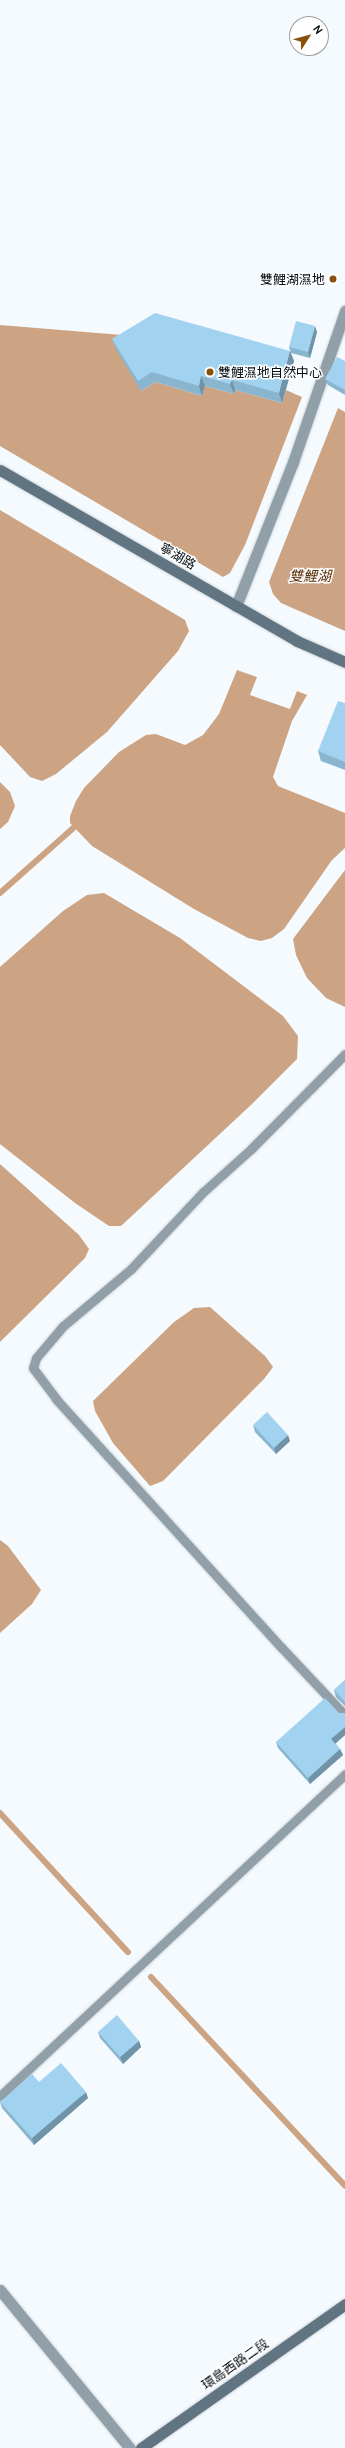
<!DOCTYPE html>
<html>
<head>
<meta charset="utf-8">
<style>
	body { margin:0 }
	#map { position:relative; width:345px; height:2448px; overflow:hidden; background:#f4fafe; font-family:Cabin,"Noto Sans TC",sans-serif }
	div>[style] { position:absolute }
	.water>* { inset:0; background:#cda483 }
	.stream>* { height:6px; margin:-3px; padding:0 3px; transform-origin:3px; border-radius:3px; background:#cda483 }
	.roads { filter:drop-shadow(0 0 1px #ced4d9) drop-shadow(0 0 1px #ced4d9) }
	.service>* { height:9px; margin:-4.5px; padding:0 4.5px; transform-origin:4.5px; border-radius:4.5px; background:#919fa8 }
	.minor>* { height:11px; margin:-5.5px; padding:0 5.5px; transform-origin:5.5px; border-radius:5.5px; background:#919fa8 }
	.secondary>* { height:11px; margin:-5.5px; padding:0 5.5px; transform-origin:5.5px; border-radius:5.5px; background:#607481 }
	.wall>* { inset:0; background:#8ab5ce }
	.shaded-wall>* { inset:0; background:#7193a8 }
	.building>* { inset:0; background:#a1d2f0 }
	.dots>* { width:11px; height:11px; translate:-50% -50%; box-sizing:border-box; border:2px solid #fff; border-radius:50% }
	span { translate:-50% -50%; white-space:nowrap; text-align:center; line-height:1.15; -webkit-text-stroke:3px #fff; paint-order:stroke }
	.poi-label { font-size:13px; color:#040e14 }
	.right { translate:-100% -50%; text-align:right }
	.left { translate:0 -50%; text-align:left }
	.street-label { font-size:13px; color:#040e14 }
	.water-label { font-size:14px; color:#562e05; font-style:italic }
	.north { position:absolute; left:289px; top:16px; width:40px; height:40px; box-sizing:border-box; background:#fff; border:1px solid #9b9fa1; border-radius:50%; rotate:54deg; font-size:11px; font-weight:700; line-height:16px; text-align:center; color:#040e14 }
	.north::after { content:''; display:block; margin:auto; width:14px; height:18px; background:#8a4e0d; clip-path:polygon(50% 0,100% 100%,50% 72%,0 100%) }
</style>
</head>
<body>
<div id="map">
	<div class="water">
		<div style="clip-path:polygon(0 325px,122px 335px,141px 391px,156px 382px,202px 396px,205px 386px,234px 394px,235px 390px,282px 403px,286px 390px,302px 397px,245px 545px,230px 573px,223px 577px,0 446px)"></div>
		<div style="clip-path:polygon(338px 408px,345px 412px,345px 631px,281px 603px,273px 594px,269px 582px)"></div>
		<div style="clip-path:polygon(0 510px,185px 620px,189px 631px,178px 651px,107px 732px,56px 774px,42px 781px,30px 777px,0 745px)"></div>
		<div style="clip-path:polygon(237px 670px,257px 677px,250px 695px,290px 709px,297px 691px,307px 695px,292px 721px,273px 777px,278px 786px,345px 813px,345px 848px,332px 860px,284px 929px,272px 938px,261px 941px,248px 938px,194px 909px,92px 846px,70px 823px,70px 816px,76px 801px,84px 788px,119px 752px,146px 735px,156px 734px,185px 745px,203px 735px,219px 714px)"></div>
		<div style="clip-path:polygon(0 782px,10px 792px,15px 806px,8px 822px,0 829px)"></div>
		<div style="clip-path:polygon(345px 870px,345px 1007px,326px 998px,307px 978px,296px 955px,293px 939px)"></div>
		<div style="clip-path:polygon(104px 893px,180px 938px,283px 1016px,298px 1036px,297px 1059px,252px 1104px,121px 1226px,109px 1226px,75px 1203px,0 1144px,0 967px,63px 911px,87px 895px)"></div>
		<div style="clip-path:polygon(0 1164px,79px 1235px,89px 1249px,85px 1258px,0 1342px)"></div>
		<div style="clip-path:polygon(210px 1307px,265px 1356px,273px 1367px,264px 1379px,163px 1481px,150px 1486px,113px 1443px,95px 1411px,93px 1401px,174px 1322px,194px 1308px)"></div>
		<div style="clip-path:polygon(0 1540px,8px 1546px,41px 1590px,32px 1604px,0 1633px)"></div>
	</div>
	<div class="stream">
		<div style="left:0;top:893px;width:107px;rotate:-41.6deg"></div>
		<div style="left:0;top:1813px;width:189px;rotate:47.4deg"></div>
		<div style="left:151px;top:1977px;width:285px;rotate:47.1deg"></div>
	</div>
	<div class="roads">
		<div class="service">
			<div style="left:345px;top:1054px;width:134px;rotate:134.7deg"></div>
			<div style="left:251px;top:1149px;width:64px;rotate:138.1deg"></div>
			<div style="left:203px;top:1192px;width:105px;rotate:133.1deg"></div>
			<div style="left:131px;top:1269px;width:89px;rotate:140deg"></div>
			<div style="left:63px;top:1326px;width:42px;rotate:130.2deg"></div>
			<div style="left:36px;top:1358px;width:10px;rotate:107deg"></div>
			<div style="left:33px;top:1368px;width:39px;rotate:53deg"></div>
			<div style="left:56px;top:1399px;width:336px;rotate:47.8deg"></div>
			<div style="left:282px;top:1648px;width:92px;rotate:46.8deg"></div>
			<div style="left:0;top:2096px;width:472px;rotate:-43deg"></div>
		</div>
		<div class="minor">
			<div style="left:236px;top:606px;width:155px;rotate:-68.4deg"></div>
			<div style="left:293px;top:462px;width:160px;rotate:-71deg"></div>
			<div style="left:0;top:2290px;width:205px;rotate:50.6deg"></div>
		</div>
		<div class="secondary">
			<div style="left:0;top:470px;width:343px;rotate:29.9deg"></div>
			<div style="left:297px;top:641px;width:52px;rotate:23.6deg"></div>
			<div style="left:141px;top:2448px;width:250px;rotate:-35.2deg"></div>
		</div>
	</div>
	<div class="wall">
		<div style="clip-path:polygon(317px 332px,310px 358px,291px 353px,289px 347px)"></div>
		<div style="clip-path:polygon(112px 339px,290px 351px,294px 361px,282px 403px,235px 390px,234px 394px,205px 386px,202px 396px,156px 382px,141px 391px,116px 349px)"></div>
		<div style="clip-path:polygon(345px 361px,345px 395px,328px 385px,325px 379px)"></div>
		<div style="clip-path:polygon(345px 703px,345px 770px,321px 761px,318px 751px)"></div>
		<div style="clip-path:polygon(253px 1425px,290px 1441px,276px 1454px,255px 1432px)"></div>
		<div style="clip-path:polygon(345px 1680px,345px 1706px,336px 1697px,334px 1690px)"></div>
		<div style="clip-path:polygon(339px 1713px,345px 1713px,345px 1735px,335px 1743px,340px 1749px,343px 1755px,310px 1784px,278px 1748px,276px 1742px)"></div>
		<div style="clip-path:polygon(98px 2032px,139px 2041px,141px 2047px,123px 2064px,100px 2038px)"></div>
		<div style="clip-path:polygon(39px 2082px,88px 2098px,34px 2145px,2px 2108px,0 2102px)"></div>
	</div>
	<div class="shaded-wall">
		<div style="clip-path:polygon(315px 326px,317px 332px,310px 358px,308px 352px)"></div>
		<div style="clip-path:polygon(290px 351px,294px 361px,282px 403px,279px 393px)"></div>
		<div style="clip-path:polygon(201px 376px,205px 386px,202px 396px,199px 386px)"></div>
		<div style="clip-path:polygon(232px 380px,235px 390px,234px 394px,230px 384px)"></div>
		<div style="clip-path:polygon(288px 1435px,290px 1441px,276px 1454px,274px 1448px)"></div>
		<div style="clip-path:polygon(345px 1727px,345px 1735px,334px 1745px,331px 1739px)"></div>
		<div style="clip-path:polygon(340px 1749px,343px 1755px,310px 1784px,308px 1778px)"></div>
		<div style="clip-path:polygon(139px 2041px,141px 2047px,123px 2064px,120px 2057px)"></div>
		<div style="clip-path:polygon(86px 2092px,88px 2098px,34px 2145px,32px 2138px)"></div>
	</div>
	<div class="building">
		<div style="clip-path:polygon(155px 313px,290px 351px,279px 393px,232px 380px,230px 384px,201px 376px,199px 386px,152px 372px,138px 381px,112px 339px)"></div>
		<div style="clip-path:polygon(296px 321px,315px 326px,308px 352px,289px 347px)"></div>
		<div style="clip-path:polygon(337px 357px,345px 361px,345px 390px,325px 379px)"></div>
		<div style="clip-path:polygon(338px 701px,345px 703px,345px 762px,318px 751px)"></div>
		<div style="clip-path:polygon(267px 1412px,288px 1435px,274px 1448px,253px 1425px)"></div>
		<div style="clip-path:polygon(345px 1680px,345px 1702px,334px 1690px)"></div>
		<div style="clip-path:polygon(325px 1698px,339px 1713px,345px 1713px,345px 1727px,331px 1739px,340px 1749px,308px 1778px,276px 1742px)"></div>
		<div style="clip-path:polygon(117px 2015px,139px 2041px,120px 2057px,98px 2032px)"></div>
		<div style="clip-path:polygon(61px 2063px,86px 2092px,32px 2138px,0 2102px,32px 2074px,39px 2082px)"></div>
	</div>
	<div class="dots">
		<div style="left:333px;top:279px;background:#8a4e0d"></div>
		<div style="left:210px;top:372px;background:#8a4e0d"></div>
	</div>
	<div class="poi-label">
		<span class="right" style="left:325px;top:279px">雙鯉湖濕地</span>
		<span class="left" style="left:218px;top:372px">雙鯉濕地自然中心</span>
	</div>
	<div class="street-label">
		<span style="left:178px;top:556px;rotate:30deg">寧湖路</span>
		<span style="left:235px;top:2364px;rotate:-35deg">環島西路二段</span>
	</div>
	<div class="water-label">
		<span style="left:310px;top:576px">雙鯉湖</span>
	</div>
	<div class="north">N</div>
</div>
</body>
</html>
